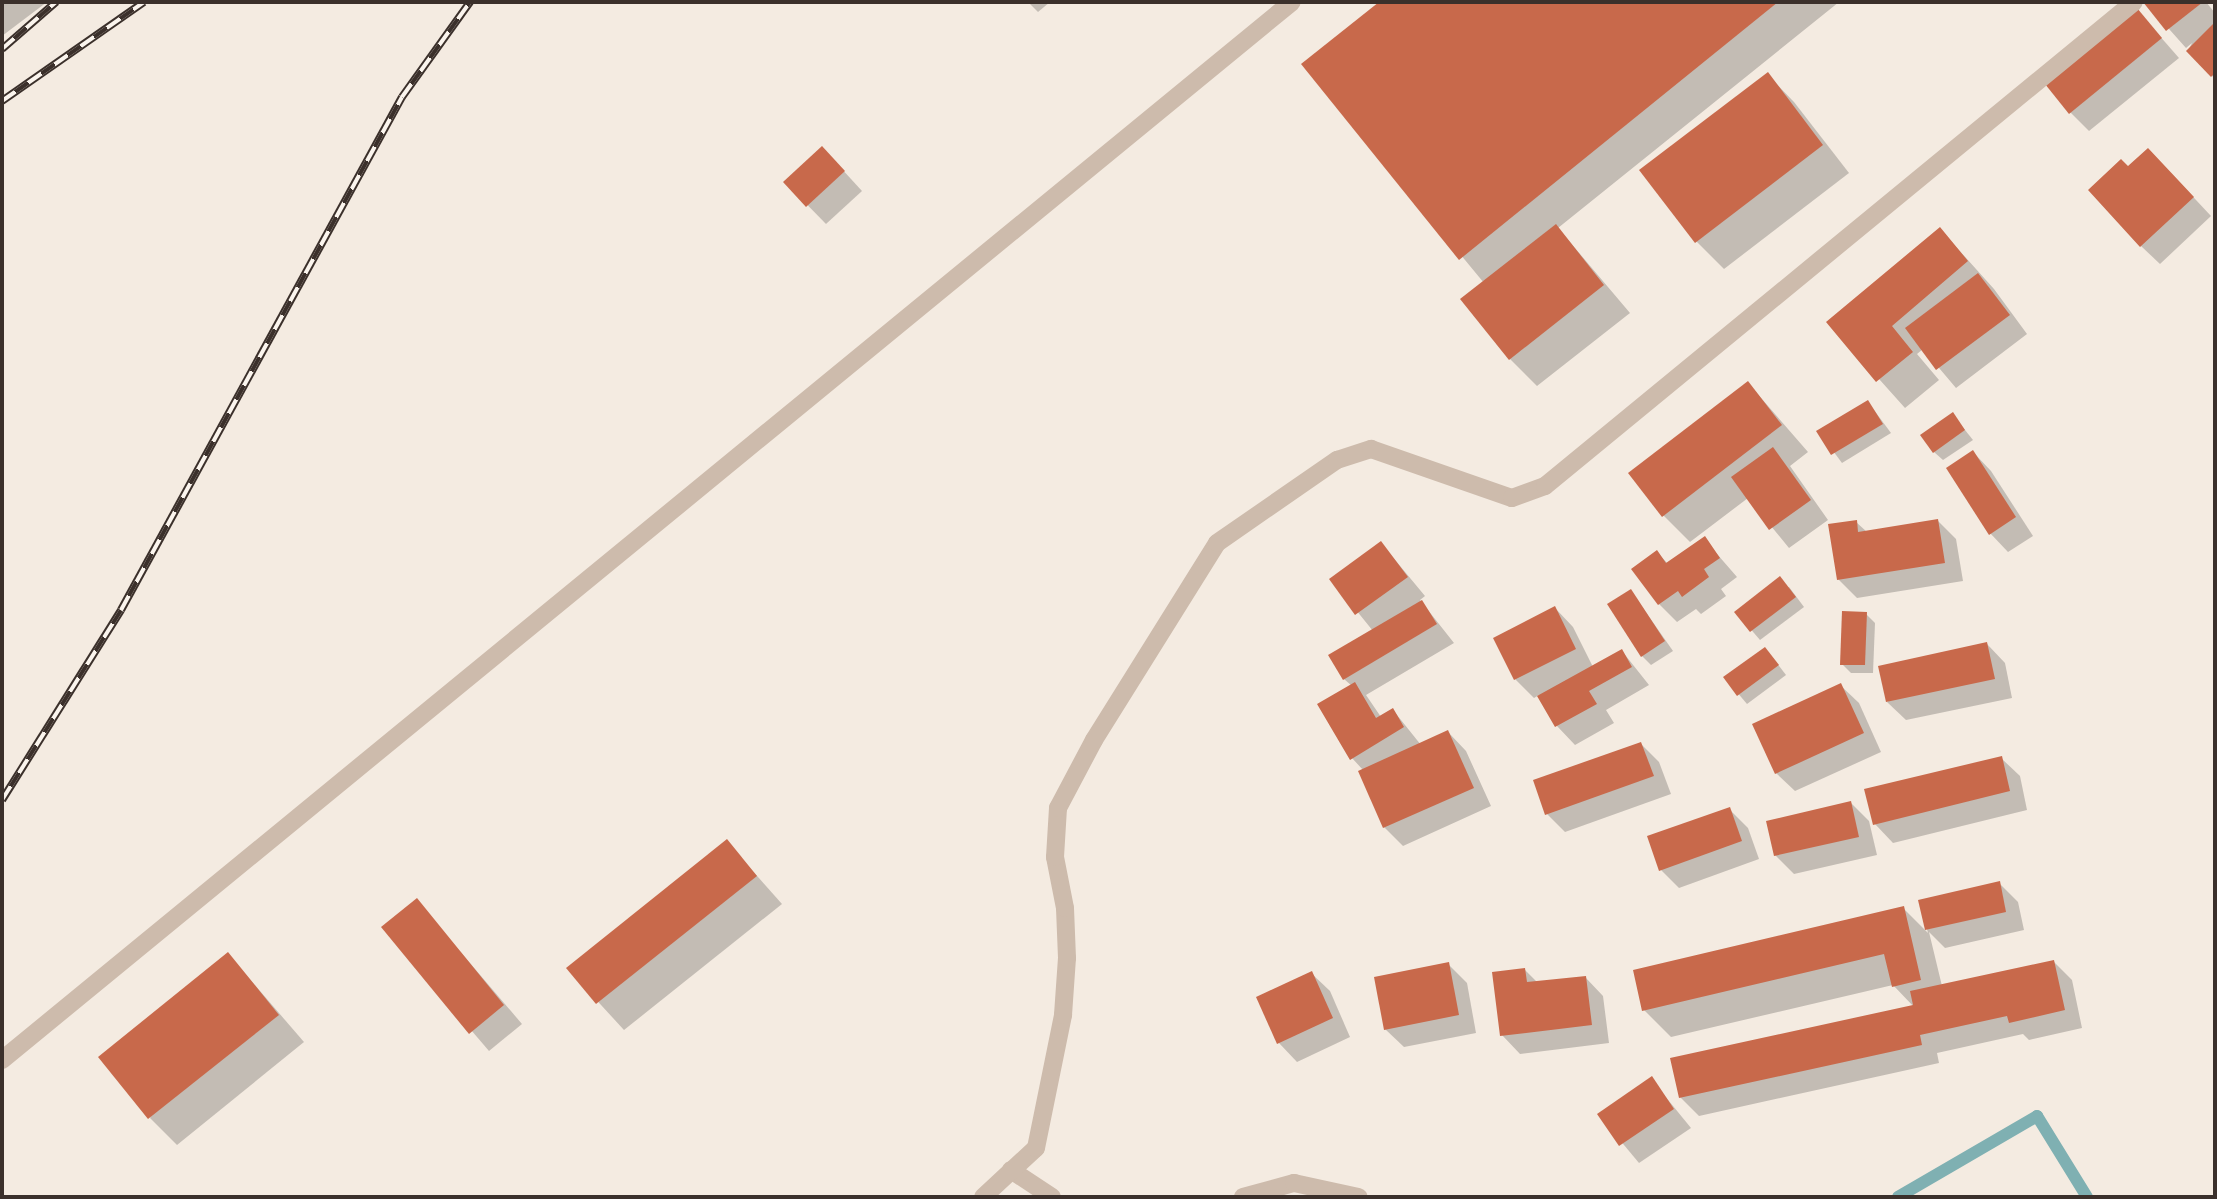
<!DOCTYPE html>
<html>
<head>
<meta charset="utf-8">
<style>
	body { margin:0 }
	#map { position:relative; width:2217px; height:1199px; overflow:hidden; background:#f4ebe1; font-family:"Varela Round",sans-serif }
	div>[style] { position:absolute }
	.shadow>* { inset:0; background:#0003 }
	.stream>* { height:12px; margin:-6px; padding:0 6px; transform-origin:6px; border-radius:6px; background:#7fb0b2 }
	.building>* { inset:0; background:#c8694b }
	.minor>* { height:18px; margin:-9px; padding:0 9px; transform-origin:9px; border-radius:9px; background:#cdbbac }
	.rail>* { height:8px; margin-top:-4px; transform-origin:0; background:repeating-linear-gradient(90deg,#fbf5ee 0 16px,#3b302b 0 32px); box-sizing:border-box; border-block:2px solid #3b302b }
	span { translate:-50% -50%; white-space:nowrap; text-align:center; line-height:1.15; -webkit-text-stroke:6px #fbf5ee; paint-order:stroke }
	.frame { position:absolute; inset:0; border:4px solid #3b302b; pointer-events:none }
</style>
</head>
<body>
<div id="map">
	<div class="shadow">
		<div style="clip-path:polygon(2px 2px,47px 2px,2px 36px)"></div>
		<div style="clip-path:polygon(1028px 2px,1050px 2px,1038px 12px)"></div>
		<div style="clip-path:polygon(1382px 2px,1839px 2px,1558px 228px,1630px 313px,1537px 386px,1510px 359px,1484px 283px,1304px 65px)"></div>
		<div style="clip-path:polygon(2145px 2px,2206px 2px,2215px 13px,2215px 79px,2188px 51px,2192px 43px,2186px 48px)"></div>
		<div style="clip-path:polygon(2137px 10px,2179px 58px,2089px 131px,2070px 112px)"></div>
		<div style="clip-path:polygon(1768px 75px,1794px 102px,1849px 173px,1724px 269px,1697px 242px,1642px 170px)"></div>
		<div style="clip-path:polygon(840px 167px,862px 191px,826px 224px,785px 182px)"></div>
		<div style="clip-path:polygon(2128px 168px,2166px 168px,2211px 216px,2160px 264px,2141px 246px)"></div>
		<div style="clip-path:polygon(1940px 229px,1994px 289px,2027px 334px,1956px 388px,1923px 349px,1917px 354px,1939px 380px,1905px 408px,1828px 322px)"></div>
		<div style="clip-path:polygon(1748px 383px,1808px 452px,1790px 466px,1828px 520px,1789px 548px,1748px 498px,1690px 542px,1663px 515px)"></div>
		<div style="clip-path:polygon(1868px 402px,1891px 433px,1842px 463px,1819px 432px)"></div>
		<div style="clip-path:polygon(1953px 415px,1973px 440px,1943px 460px,1934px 452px)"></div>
		<div style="clip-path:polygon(1973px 452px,1991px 471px,2033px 536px,2008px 552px,1990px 533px)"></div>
		<div style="clip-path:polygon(1938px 521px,1956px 539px,1963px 581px,1857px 598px,1838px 579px,1856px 522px,1867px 532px)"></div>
		<div style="clip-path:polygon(1704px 539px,1737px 577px,1721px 589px,1726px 596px,1701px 614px,1696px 609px,1677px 622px,1659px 604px,1657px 552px,1668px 564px)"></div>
		<div style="clip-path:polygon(1381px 543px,1425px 596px,1420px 600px,1454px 643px,1366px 695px,1381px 717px,1393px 710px,1421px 745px,1448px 732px,1466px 751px,1491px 806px,1403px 846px,1384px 827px,1363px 770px,1352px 758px,1352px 686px,1344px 679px,1373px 631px,1331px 579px)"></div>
		<div style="clip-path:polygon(1789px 587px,1804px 607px,1760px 640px,1736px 612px)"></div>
		<div style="clip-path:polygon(1631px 591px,1673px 651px,1651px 665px,1642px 656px)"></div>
		<div style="clip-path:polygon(1555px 608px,1573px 627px,1593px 667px,1622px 651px,1649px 685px,1606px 710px,1614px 723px,1575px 745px,1557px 726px,1539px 695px,1534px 698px,1515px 679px)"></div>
		<div style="clip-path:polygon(1866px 614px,1875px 623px,1873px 673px,1851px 673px,1842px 664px)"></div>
		<div style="clip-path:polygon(1987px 644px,2005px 663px,2012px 698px,1906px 720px,1887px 702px)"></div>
		<div style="clip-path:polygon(1773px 658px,1786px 675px,1747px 704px,1725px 678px)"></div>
		<div style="clip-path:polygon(1840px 685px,1859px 703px,1881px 752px,1795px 791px,1776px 773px)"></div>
		<div style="clip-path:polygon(1641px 744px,1659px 762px,1671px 794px,1565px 832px,1547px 814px)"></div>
		<div style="clip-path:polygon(2001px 758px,2020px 776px,2027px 810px,1893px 843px,1875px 824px)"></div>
		<div style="clip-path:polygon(1851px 803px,1869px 821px,1877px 855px,1794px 874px,1775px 855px)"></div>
		<div style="clip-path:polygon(1729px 809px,1748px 828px,1759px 859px,1679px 888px,1661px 870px)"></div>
		<div style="clip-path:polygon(727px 842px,782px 904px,624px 1030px,568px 969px)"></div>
		<div style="clip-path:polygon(1999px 883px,2018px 902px,2024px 930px,1945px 948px,1929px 932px,1942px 986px,2053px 961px,2072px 980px,2082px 1028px,2029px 1040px,2023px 1034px,1937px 1053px,1939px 1063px,1699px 1116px,1680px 1097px,1914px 1007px,1893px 985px,1671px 1037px,1644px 1010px,1903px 908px,1928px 933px,1920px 902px)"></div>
		<div style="clip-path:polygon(417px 901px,522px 1024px,489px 1051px,383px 927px)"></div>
		<div style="clip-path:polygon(228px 954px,304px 1042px,177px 1145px,150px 1118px)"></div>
		<div style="clip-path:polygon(1448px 964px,1467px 983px,1476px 1033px,1404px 1047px,1385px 1029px)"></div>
		<div style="clip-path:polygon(1525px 970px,1538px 983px,1585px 977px,1603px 996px,1609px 1043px,1520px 1054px,1502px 1035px)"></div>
		<div style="clip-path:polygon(1311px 973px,1330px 991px,1350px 1037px,1297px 1062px,1279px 1043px)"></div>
		<div style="clip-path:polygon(1651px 1079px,1691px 1128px,1639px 1163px,1599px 1115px)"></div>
	</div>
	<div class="stream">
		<div style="left:1898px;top:1197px;width:161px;rotate:-30.2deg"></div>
		<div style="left:2037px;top:1116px;width:95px;rotate:58.3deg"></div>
	</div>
	<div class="building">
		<div style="clip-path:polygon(1379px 2px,1778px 2px,1459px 260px,1301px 64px)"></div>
		<div style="clip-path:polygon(2143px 2px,2203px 2px,2166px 31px)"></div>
		<div style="clip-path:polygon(2137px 8px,2162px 38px,2069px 114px,2045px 84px)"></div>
		<div style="clip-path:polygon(2215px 22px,2215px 73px,2211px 77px,2186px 51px)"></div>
		<div style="clip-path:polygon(1768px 72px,1823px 145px,1695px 243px,1639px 170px)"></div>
		<div style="clip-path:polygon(822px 146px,845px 171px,806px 207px,783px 182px)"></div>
		<div style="clip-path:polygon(2148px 148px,2194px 197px,2140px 247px,2088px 190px,2121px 159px,2128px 166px)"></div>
		<div style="clip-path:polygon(1556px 224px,1604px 285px,1509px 360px,1460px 299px)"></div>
		<div style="clip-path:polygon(1940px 227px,1968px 261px,1892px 326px,1913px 352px,1876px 382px,1826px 322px)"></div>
		<div style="clip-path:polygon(1978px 273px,2010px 315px,1936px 370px,1905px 328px)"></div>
		<div style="clip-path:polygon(1748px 381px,1782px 425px,1662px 517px,1628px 473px)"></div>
		<div style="clip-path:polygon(1868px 400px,1883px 424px,1831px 455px,1816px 431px)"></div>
		<div style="clip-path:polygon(1953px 412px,1965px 430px,1933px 453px,1920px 435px)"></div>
		<div style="clip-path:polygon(1773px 447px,1811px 500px,1769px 530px,1731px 477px)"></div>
		<div style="clip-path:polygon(1973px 450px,2016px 517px,1989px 535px,1946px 468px)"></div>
		<div style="clip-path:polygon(1938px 519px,1945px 563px,1837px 580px,1828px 524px,1857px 520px,1858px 532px)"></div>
		<div style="clip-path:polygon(1705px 536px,1720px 558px,1704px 569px,1709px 577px,1682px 597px,1678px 591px,1658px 605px,1631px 569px,1657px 550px,1666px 563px)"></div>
		<div style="clip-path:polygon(1381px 541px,1408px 577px,1355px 615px,1329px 579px)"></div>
		<div style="clip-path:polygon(1780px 576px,1796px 597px,1750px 632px,1734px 612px)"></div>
		<div style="clip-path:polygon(1631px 589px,1665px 641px,1641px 657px,1607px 604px)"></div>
		<div style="clip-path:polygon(1422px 600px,1437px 624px,1343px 680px,1328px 655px)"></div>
		<div style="clip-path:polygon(1555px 606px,1576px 649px,1514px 680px,1493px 638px)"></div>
		<div style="clip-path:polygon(1842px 611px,1867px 612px,1865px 665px,1840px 665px)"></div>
		<div style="clip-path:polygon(1987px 642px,1995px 679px,1886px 702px,1878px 666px)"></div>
		<div style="clip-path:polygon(1765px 647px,1779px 665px,1737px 696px,1723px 677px)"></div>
		<div style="clip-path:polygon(1622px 649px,1632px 667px,1589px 691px,1597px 704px,1555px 727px,1537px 696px)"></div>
		<div style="clip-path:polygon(1355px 682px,1376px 718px,1393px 708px,1404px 727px,1350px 760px,1317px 704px)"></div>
		<div style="clip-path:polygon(1841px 683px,1864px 733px,1775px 774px,1752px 724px)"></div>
		<div style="clip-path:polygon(1448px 730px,1474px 788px,1383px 828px,1358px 771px)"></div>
		<div style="clip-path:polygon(1641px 742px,1654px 776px,1545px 815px,1533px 780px)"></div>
		<div style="clip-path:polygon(2002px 756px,2010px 791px,1873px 825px,1864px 789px)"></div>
		<div style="clip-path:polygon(1851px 801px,1859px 837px,1774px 856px,1766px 821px)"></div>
		<div style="clip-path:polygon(1730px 807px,1742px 841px,1659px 871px,1647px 836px)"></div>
		<div style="clip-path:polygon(727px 839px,757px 876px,596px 1004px,566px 968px)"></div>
		<div style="clip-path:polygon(2000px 881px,2006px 912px,1925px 930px,1918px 900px)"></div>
		<div style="clip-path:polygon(417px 898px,504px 1005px,469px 1034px,381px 927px)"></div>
		<div style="clip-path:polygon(1904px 906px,1921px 980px,1892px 987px,1884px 954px,1642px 1011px,1633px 970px)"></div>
		<div style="clip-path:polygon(228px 952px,279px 1015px,148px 1119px,98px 1057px)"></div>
		<div style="clip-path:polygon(2054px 960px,2065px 1010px,2009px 1023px,2007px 1016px,1920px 1035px,1922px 1045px,1679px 1098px,1670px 1058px,1913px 1005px,1910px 991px)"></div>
		<div style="clip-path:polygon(1449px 962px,1459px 1015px,1384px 1030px,1374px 977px)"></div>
		<div style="clip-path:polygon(1525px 968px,1527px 982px,1586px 976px,1592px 1025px,1500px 1036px,1492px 972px)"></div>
		<div style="clip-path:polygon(1312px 971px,1333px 1018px,1277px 1044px,1256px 997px)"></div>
		<div style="clip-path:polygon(1652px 1076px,1674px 1109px,1619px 1146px,1597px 1114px)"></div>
	</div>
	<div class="minor">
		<div style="left:2px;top:1060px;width:1668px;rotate:-39.36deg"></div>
		<div style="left:1011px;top:1170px;width:49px;rotate:33.4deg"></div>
		<div style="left:983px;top:1197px;width:72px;rotate:-42.8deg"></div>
		<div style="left:1036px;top:1148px;width:136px;rotate:-78.5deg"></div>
		<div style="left:1063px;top:1015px;width:57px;rotate:-86deg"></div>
		<div style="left:1067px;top:958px;width:50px;rotate:-92.3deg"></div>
		<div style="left:1065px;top:908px;width:52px;rotate:-101.1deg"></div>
		<div style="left:1055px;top:857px;width:49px;rotate:-86.5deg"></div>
		<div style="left:1058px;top:808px;width:77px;rotate:-62.1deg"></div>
		<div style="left:1094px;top:740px;width:232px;rotate:-58deg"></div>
		<div style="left:1217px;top:543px;width:146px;rotate:-34.7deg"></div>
		<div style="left:1337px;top:460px;width:36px;rotate:-18deg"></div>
		<div style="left:1371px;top:449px;width:149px;rotate:19.2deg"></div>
		<div style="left:1512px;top:498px;width:35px;rotate:-20deg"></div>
		<div style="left:1545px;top:486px;width:762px;rotate:-39.41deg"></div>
		<div style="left:1243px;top:1197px;width:53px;rotate:-15.4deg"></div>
		<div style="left:1294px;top:1183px;width:66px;rotate:12.2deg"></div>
	</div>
	<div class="rail">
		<div style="left:2px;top:49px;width:72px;rotate:-41deg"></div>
		<div style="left:2px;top:101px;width:173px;rotate:-34.9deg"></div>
		<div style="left:2px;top:800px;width:224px;rotate:-57.9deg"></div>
		<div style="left:121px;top:610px;width:585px;rotate:-61.29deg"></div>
		<div style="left:402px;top:97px;width:117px;rotate:-54.4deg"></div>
	</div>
	<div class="frame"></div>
</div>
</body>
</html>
